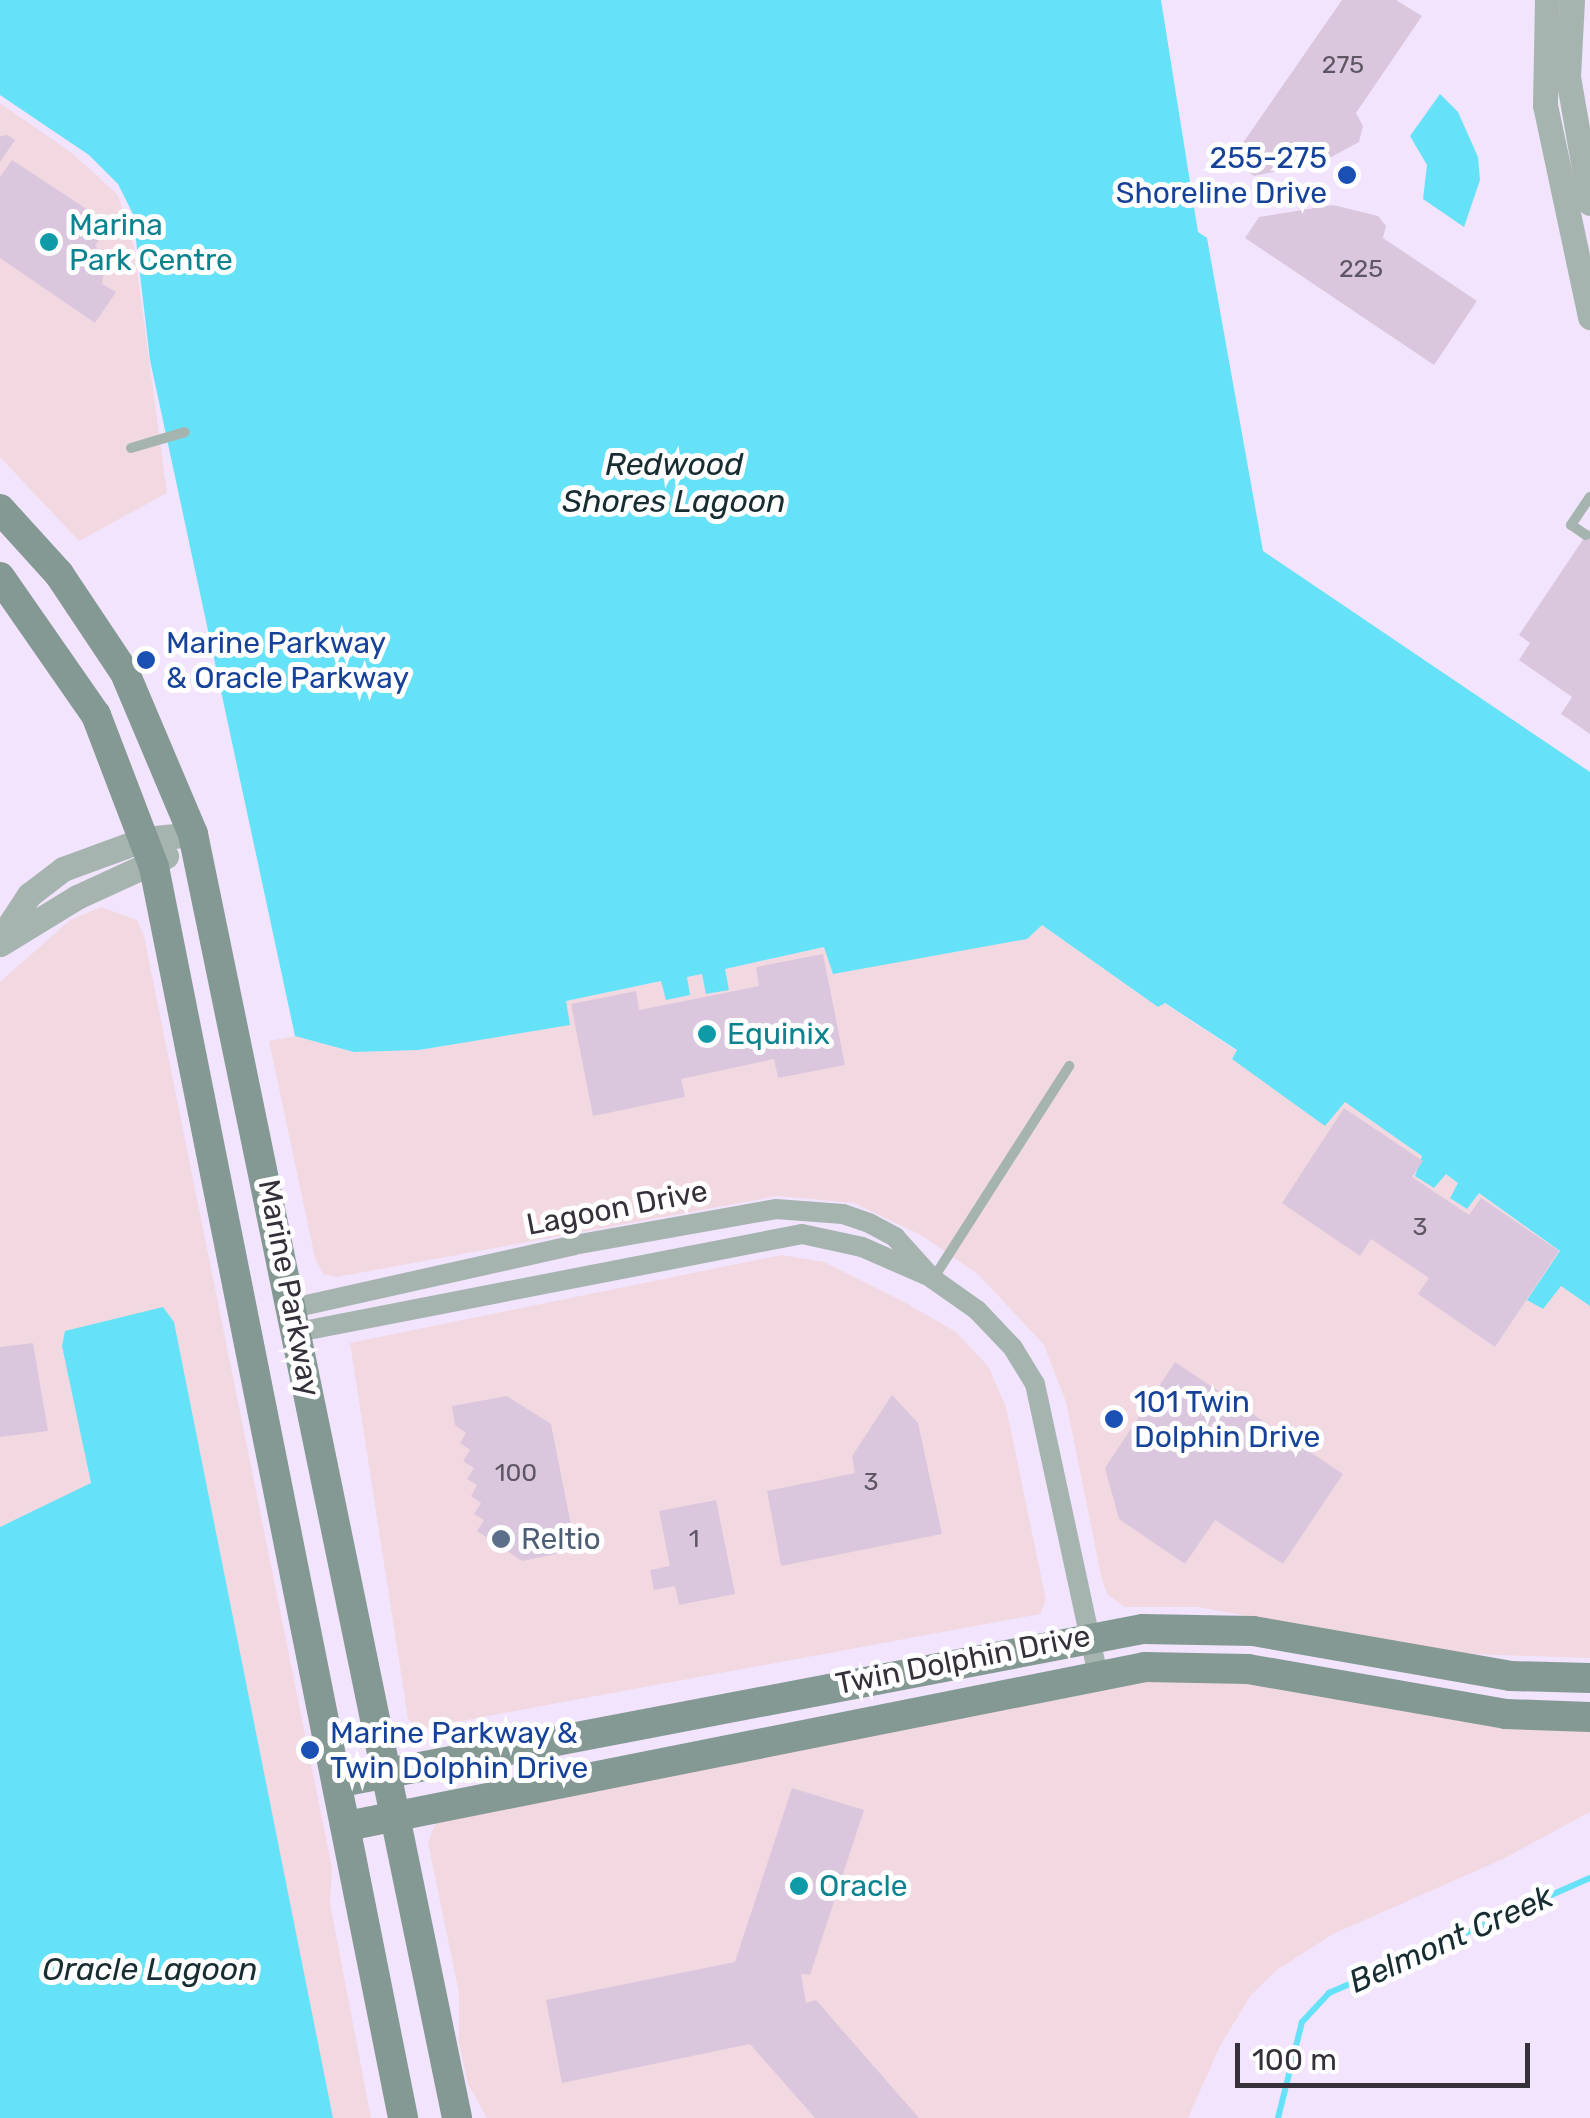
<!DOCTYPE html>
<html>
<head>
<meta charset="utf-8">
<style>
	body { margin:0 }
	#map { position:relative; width:1590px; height:2118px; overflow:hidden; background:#f2e4fd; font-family:Rubik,sans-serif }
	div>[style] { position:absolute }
	.commercial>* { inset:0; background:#f2d9e1 }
	.water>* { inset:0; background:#65e2f7 }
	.stream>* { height:6px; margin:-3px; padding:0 3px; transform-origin:3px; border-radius:3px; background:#65e2f7 }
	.building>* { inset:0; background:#dbc7dd }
	.service>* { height:10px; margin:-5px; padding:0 5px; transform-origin:5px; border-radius:5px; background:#a6b4b0 }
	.minor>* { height:20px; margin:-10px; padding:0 10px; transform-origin:10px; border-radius:10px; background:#a6b4b0 }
	.tertiary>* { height:25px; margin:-12.5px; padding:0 12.5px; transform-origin:12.5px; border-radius:12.5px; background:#a6b4b0 }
	.secondary>* { height:30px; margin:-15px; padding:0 15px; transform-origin:15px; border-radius:15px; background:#849993 }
	.dots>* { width:28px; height:28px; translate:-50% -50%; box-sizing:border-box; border:5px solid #fff; border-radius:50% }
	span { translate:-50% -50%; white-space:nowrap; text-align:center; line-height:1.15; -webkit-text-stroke:10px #fff; paint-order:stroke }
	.number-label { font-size:25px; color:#5e5663 }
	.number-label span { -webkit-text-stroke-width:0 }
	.transit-label { font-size:30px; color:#164399 }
	.right { translate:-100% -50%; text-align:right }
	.left { translate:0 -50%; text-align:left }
	.culture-label { font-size:30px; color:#0d838f }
	.street-label { font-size:30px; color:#35303a }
	.service-label { font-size:30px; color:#4e5e75 }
	.water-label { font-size:32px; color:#172d31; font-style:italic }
	.scale { position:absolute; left:1235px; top:2043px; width:295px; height:45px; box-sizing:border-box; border:5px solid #35303a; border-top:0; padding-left:12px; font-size:30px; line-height:35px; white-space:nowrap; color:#35303a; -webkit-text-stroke:8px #fff; paint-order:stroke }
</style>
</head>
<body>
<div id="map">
	<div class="commercial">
		<div style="clip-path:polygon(0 103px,72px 153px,118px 195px,134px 247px,167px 493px,79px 541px,0 457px)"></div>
		<div style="clip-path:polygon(101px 907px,137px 920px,144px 936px,332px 1868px,330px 1903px,371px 2118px,0 2118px,0 982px,70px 920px)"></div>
		<div style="clip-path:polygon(1042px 925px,1157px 1006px,1164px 1003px,1237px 1051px,1232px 1058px,1325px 1125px,1344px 1101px,1422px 1156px,1416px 1176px,1434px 1188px,1445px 1173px,1458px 1183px,1451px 1198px,1467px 1209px,1479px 1193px,1560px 1251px,1560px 1285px,1590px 1306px,1590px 1658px,1439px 1653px,1199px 1607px,1125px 1607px,1108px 1595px,1102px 1580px,1066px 1402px,1044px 1345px,979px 1275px,921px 1235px,854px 1203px,777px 1196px,337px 1277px,323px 1274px,315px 1258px,269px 1041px,295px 1036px,354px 1052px,419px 1050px,569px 1025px,565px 1001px,662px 981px,666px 999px,687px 977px,703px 974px,707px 994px,729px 989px,724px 969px,825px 947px,833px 974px)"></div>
		<div style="clip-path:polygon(781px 1255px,824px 1262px,906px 1303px,956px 1332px,988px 1366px,1006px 1407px,1046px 1600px,1040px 1614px,418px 1729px,408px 1719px,350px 1343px)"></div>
		<div style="clip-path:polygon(1198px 1675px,1590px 1725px,1590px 1812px,1503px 1859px,1333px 1934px,1277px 1970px,1251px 1995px,1220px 2046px,1188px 2118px,487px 2118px,468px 2084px,459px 2043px,459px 1993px,428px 1843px,436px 1821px,1038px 1693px)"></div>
	</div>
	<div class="water">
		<div style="clip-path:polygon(0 0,1161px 0,1198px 232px,1207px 238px,1263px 551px,1590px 772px,1590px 1306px,1561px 1286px,1543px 1309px,1527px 1300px,1560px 1251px,1479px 1193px,1467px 1209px,1450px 1198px,1458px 1183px,1446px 1174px,1434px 1188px,1415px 1176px,1422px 1156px,1345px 1102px,1325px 1126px,1232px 1059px,1237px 1050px,1165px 1003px,1158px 1007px,1042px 925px,1027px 939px,833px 974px,824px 947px,725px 969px,729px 990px,706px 994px,702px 974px,687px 977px,690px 995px,666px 1000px,661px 981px,566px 1001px,570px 1025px,419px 1050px,354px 1052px,295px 1036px,150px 360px,133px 214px,118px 184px,89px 155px,0 95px)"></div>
		<div style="clip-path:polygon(1440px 94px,1458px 112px,1478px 157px,1480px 180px,1464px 227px,1423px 199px,1427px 165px,1410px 136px)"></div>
		<div style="clip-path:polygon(163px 1307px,174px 1322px,333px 2118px,0 2118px,0 1527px,91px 1483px,62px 1346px,65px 1331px)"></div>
	</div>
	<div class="stream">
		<div style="left:1278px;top:2118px;width:99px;rotate:-76deg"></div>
		<div style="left:1302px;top:2022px;width:40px;rotate:-47deg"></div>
		<div style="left:1329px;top:1993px;width:285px;rotate:-23.8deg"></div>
	</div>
	<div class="building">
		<div style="clip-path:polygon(1342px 0,1396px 0,1422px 16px,1356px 113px,1363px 126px,1359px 142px,1322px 162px,1254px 176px,1231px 160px)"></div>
		<div style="clip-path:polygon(8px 135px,15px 140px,0 162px,0 136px)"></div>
		<div style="clip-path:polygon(12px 160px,102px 219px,92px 233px,100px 238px,95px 246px,102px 251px,97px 259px,105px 263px,102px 284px,116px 292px,95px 323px,0 258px,0 177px)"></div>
		<div style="clip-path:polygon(1333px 205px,1378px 216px,1386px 226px,1383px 238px,1477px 301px,1434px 365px,1245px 238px,1259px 217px)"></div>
		<div style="clip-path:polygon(1590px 529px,1590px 734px,1561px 714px,1572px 697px,1519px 660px,1530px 643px,1519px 635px)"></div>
		<div style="clip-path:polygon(823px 954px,845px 1065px,778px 1078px,774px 1059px,681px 1079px,685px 1097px,593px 1116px,571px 1004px,636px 991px,639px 1010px,759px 986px,756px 967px)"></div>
		<div style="clip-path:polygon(1344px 1108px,1423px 1161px,1412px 1177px,1469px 1215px,1481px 1198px,1559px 1251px,1495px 1347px,1418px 1294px,1429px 1278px,1371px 1239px,1360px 1256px,1282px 1203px)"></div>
		<div style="clip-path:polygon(33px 1343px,48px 1431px,0 1437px,0 1347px)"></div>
		<div style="clip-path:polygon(1175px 1362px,1343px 1474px,1283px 1564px,1215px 1520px,1185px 1564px,1119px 1519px,1105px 1468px)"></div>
		<div style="clip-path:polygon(892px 1395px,918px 1423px,942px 1534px,781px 1566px,767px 1491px,855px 1473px,852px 1456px)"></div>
		<div style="clip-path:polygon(507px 1396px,551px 1424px,576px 1550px,522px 1561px,477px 1531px,484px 1520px,474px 1514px,481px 1503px,471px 1496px,477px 1485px,467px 1479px,474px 1468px,463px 1461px,470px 1450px,460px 1443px,466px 1433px,455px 1425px,452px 1406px)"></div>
		<div style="clip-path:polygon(716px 1500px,735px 1594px,679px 1605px,675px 1586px,654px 1590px,650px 1570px,670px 1566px,659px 1511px)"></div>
		<div style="clip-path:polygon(792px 1788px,864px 1810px,810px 1975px,801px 1974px,806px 2003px,816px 2000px,919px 2118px,815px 2118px,750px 2044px,562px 2083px,546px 2000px,735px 1962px)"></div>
	</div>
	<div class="service">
		<div style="left:131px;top:448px;width:56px;rotate:-16.5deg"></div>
		<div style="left:1586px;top:535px;width:18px;rotate:-146deg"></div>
		<div style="left:1571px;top:525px;width:34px;rotate:-56deg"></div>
		<div style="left:933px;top:1279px;width:253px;rotate:-57.4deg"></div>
	</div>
	<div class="minor">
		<div style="left:293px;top:1308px;width:288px;rotate:-12.6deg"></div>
		<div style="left:574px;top:1245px;width:205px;rotate:-10.1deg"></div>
		<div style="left:776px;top:1209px;width:67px;rotate:4.3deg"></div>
		<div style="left:843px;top:1214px;width:28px;rotate:19deg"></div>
		<div style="left:869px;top:1223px;width:30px;rotate:28deg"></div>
		<div style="left:895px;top:1237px;width:57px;rotate:47.9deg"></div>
		<div style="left:933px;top:1279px;width:54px;rotate:35.2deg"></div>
		<div style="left:977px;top:1310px;width:52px;rotate:46.5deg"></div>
		<div style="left:1013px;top:1348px;width:42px;rotate:58.6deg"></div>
		<div style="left:1035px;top:1384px;width:294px;rotate:77.8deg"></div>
		<div style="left:298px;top:1332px;width:513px;rotate:-11deg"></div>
		<div style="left:802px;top:1234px;width:61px;rotate:12.2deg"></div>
		<div style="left:862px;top:1247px;width:72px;rotate:23.7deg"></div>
	</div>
	<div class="tertiary">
		<div style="left:1547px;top:0;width:105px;rotate:91.1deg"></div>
		<div style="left:1545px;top:105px;width:217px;rotate:78deg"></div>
		<div style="left:1572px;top:0;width:77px;rotate:93deg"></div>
		<div style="left:1568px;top:77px;width:128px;rotate:80.1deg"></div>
		<div style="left:0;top:939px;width:53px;rotate:-56.6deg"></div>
		<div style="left:29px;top:895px;width:43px;rotate:-37.4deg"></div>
		<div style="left:63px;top:869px;width:87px;rotate:-20.1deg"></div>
		<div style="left:145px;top:839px;width:48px;rotate:-5.9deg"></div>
		<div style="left:0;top:944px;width:90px;rotate:-31.4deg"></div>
		<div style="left:77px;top:897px;width:98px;rotate:-24.7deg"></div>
	</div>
	<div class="secondary">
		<div style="left:0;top:509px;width:88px;rotate:47.8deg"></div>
		<div style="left:59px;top:574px;width:119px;rotate:56.3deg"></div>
		<div style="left:125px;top:673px;width:175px;rotate:67.1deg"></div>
		<div style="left:193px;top:834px;width:1311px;rotate:78.38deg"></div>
		<div style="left:0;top:577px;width:168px;rotate:55.2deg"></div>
		<div style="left:96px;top:715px;width:163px;rotate:69.1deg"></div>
		<div style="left:154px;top:867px;width:1276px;rotate:78.74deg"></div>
		<div style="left:341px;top:1782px;width:816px;rotate:-10.8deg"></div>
		<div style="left:1143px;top:1629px;width:110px;rotate:1deg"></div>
		<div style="left:1253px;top:1631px;width:261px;rotate:9.9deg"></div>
		<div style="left:1510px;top:1676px;width:80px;rotate:1.4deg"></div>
		<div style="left:347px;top:1826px;width:814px;rotate:-11.27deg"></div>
		<div style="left:1145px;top:1667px;width:103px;rotate:1.1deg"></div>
		<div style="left:1248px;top:1669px;width:262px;rotate:9.9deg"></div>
		<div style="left:1506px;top:1714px;width:84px;rotate:2deg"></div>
	</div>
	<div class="dots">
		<div style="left:1347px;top:175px;background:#1a4fb4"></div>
		<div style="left:49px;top:242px;background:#0f9aa8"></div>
		<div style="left:146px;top:660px;background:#1a4fb4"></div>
		<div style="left:707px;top:1034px;background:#0f9aa8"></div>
		<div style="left:1114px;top:1419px;background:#1a4fb4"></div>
		<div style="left:501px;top:1539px;background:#5c6f8a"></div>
		<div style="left:310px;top:1750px;background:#1a4fb4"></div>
		<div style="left:799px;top:1886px;background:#0f9aa8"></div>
	</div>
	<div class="number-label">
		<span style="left:1343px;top:65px">275</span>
		<span style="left:1361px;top:269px">225</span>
		<span style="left:1420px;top:1227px">3</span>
		<span style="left:516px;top:1473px">100</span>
		<span style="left:871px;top:1482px">3</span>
		<span style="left:694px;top:1539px">1</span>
	</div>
	<div class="transit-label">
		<span class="right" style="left:1327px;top:175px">255-275<br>Shoreline Drive</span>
		<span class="left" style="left:166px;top:660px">Marine Parkway<br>&amp; Oracle Parkway</span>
		<span class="left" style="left:1134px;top:1419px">101 Twin<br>Dolphin Drive</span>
		<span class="left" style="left:330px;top:1750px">Marine Parkway &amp;<br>Twin Dolphin Drive</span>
	</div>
	<div class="culture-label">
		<span class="left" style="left:69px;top:242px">Marina<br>Park Centre</span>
		<span class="left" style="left:727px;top:1034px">Equinix</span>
		<span class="left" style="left:819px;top:1886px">Oracle</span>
	</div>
	<div class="street-label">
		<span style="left:617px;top:1208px;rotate:-11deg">Lagoon Drive</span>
		<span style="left:289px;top:1288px;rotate:79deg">Marine Parkway</span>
		<span style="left:963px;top:1660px;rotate:-11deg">Twin Dolphin Drive</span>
	</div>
	<div class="service-label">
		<span class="left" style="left:521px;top:1539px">Reltio</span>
	</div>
	<div class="water-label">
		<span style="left:674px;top:483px">Redwood<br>Shores Lagoon</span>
		<span style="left:1451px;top:1939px;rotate:-24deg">Belmont Creek</span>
		<span style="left:150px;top:1969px">Oracle Lagoon</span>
	</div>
	<div class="scale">100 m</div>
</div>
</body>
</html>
